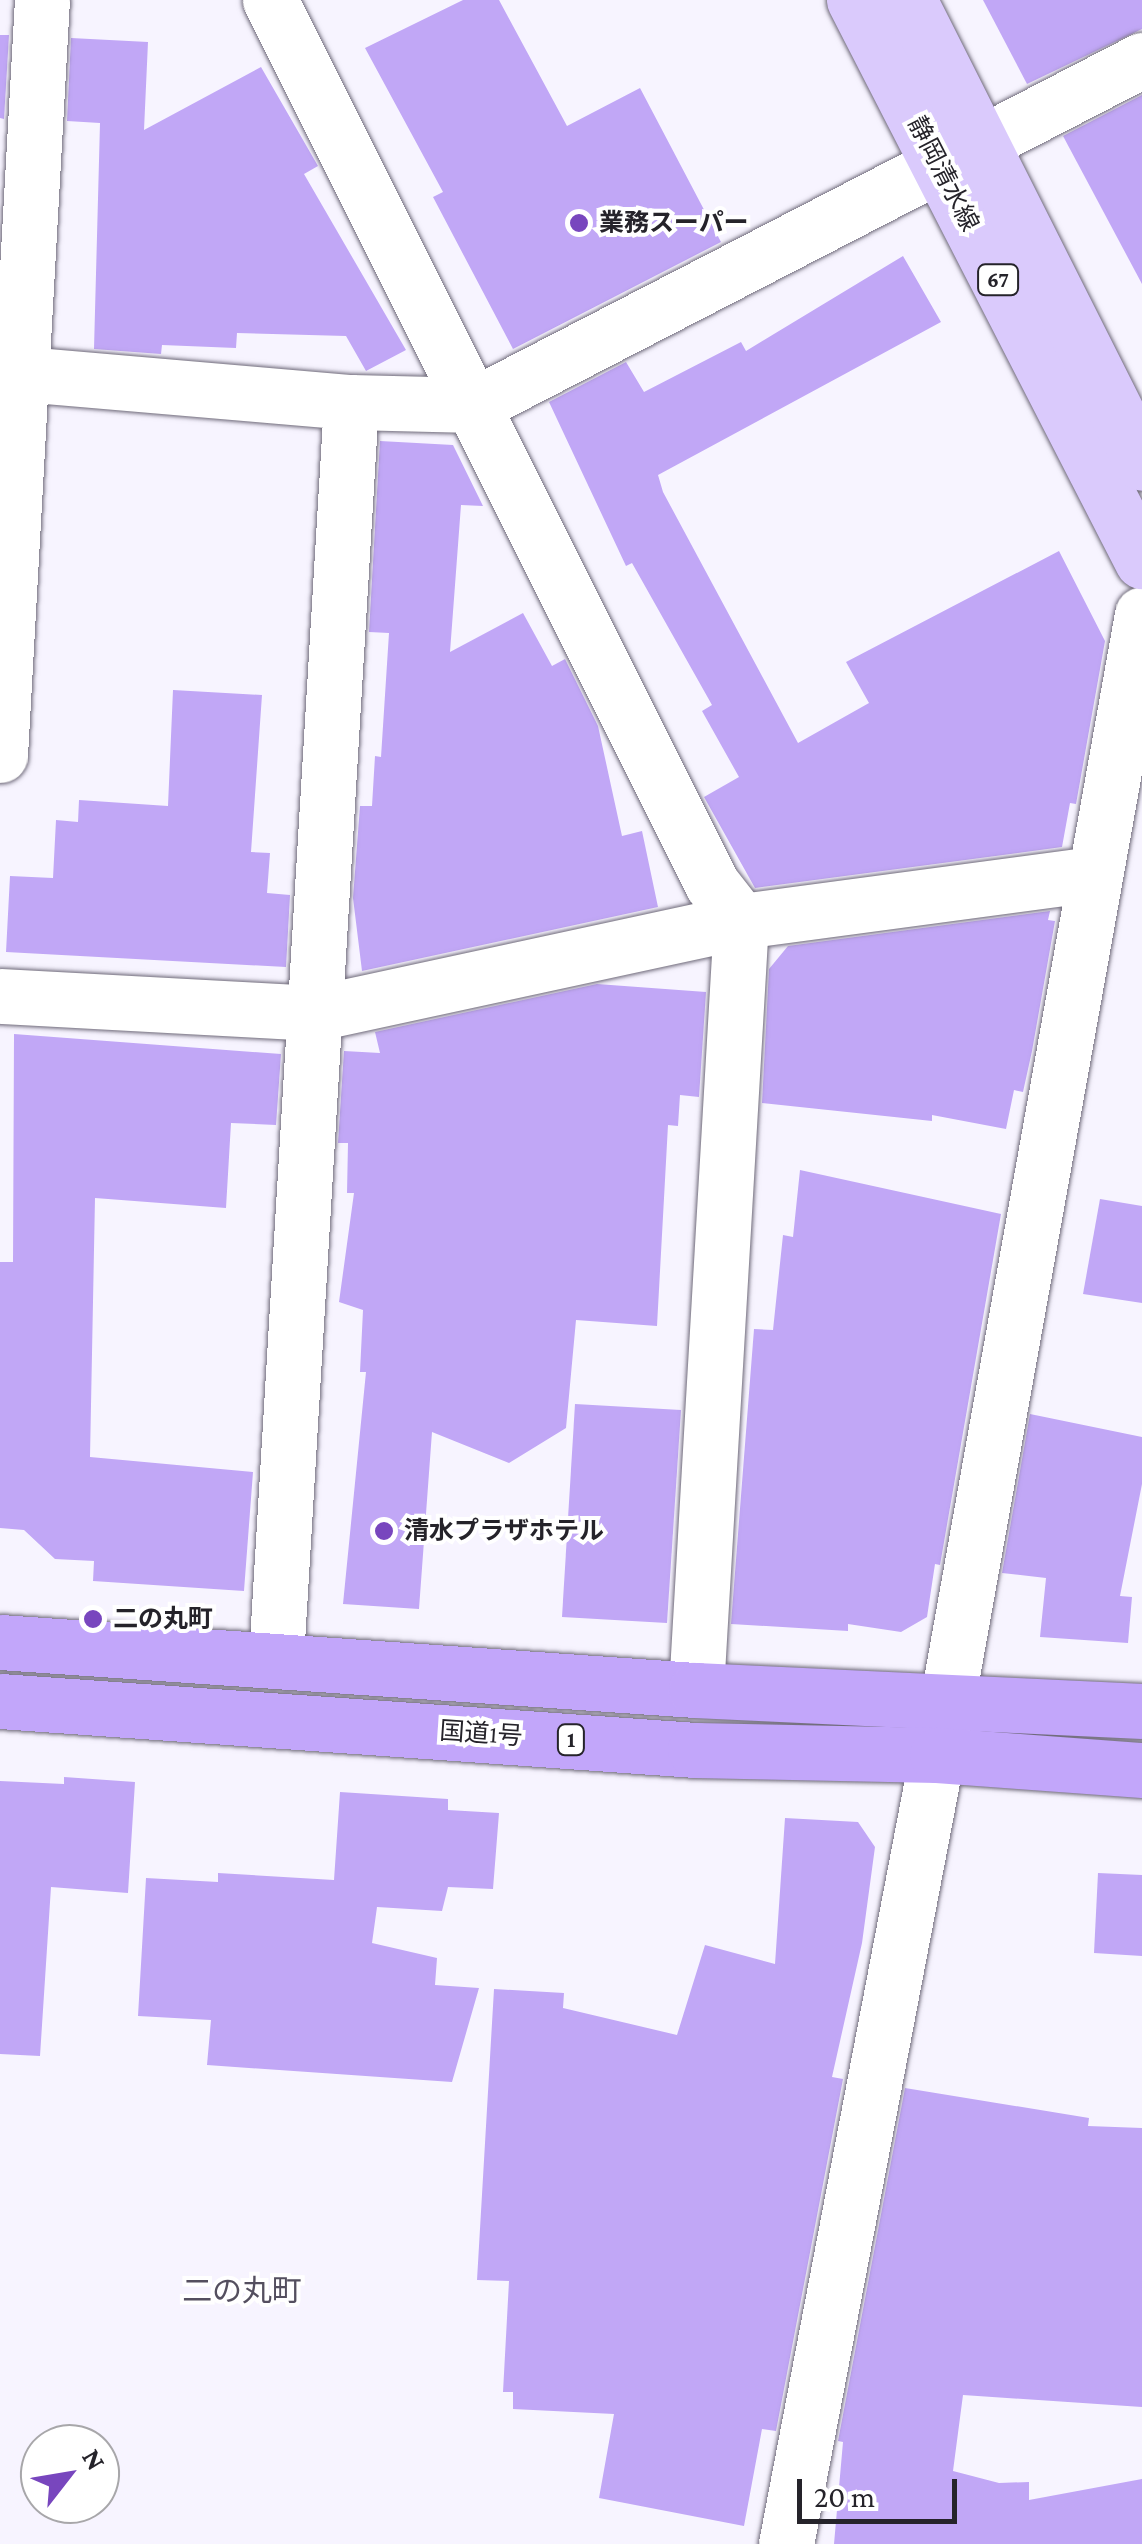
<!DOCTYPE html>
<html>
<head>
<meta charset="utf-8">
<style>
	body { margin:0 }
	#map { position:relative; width:1142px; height:2544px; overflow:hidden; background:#f7f4ff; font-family:"Crimson Pro","Noto Sans JP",serif }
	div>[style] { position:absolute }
	.building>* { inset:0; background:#c1a7f6 }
	.roads { filter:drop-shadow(0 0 2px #6f6a7a) drop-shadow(0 0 2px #6f6a7a) }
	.minor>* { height:55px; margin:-27.5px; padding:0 27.5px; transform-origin:27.5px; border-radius:27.5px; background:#fff }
	.major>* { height:55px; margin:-27.5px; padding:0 27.5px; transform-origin:27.5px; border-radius:27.5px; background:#dacafc }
	.highway>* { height:55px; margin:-27.5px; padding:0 27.5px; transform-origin:27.5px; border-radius:27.5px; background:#c2a6fa }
	.dots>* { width:28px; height:28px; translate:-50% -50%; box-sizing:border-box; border:5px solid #fff; border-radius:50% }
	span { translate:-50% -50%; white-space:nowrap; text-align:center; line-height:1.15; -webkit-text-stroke:8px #fff; paint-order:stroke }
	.shield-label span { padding:2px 8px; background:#fff; border:2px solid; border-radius:8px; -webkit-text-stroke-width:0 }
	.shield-label { font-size:22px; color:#25232a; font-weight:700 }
	.street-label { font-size:25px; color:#25232a }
	.poi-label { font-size:25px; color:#25232a; font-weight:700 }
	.left { translate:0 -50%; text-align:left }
	.quarter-label { font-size:30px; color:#544f5f }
	.north { position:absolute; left:20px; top:2424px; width:100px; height:100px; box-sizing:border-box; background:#fff; border:2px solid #a8a7aa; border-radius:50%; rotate:59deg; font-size:28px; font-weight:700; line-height:40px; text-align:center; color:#25232a }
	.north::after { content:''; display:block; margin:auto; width:35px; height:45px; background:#7846be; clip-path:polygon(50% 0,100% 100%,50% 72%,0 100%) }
	.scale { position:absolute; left:797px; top:2479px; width:160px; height:45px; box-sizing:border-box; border:5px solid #25232a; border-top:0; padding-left:12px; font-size:30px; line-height:35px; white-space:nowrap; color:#25232a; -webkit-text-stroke:8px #fff; paint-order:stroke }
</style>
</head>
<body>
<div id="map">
	<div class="building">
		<div style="clip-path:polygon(463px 0,499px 0,567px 126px,640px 88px,721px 242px,513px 349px,433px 197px,443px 192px,365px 48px)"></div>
		<div style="clip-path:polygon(983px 0,1142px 0,1142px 29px,1027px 84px)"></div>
		<div style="clip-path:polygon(0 35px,9px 35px,4px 119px,0 118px)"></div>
		<div style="clip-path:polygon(71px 38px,148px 42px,144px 130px,261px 67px,318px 166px,304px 174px,406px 350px,366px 371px,346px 336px,237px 333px,236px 348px,162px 345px,161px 354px,94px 349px,100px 123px,67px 121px)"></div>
		<div style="clip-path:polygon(1142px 95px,1142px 284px,1063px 136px)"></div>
		<div style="clip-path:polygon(903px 256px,941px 322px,658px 475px,663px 492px,798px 743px,869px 703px,846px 662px,1059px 551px,1105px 641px,1076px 804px,1070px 803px,1062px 847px,755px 888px,704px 797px,739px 777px,702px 711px,712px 705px,632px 563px,626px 566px,549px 402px,626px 362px,644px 392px,741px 342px,746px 351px)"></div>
		<div style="clip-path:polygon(380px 441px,453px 445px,483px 506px,461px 505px,450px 652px,523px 613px,552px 666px,565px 659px,598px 726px,622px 836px,642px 831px,658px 907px,362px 971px,353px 898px,360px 806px,372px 806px,375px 756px,381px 757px,389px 633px,369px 632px)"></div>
		<div style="clip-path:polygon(173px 690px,262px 695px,251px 852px,270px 853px,267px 893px,290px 895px,286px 967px,6px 952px,10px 876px,53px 878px,56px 820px,78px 822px,79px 800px,168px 806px)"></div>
		<div style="clip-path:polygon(1050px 911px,1048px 920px,1055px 921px,1032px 1051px,1023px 1092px,1014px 1090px,1006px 1129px,932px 1115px,932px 1121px,762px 1103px,769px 969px,788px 946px)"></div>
		<div style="clip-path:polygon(597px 984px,706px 992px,699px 1097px,680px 1095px,678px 1126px,668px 1125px,657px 1326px,576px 1320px,566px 1428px,509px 1463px,432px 1432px,419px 1609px,343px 1604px,366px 1372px,360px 1372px,363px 1310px,339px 1302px,354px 1193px,347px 1193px,348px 1143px,338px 1143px,344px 1051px,380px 1053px,375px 1032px)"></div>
		<div style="clip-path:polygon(14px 1034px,281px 1054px,276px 1125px,231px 1123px,226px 1208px,95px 1198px,90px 1457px,253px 1472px,244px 1591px,93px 1581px,94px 1561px,55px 1559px,24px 1530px,0 1528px,0 1262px,13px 1262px)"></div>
		<div style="clip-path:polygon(800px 1170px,1001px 1214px,940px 1565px,935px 1564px,927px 1617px,901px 1632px,848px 1624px,848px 1631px,731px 1624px,754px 1329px,773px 1330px,783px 1235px,793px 1237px)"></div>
		<div style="clip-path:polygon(1100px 1199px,1142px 1206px,1142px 1303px,1083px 1294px)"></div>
		<div style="clip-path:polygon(575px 1404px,681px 1410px,667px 1623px,562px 1617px)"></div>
		<div style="clip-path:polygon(1030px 1414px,1142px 1437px,1142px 1484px,1120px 1596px,1132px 1597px,1128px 1643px,1040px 1637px,1046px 1578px,1002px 1573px)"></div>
		<div style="clip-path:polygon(64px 1777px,135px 1782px,128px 1893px,51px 1887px,40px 2056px,0 2054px,0 1781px,64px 1784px)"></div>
		<div style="clip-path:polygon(340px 1792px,448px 1799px,448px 1810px,499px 1813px,493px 1889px,448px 1887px,442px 1911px,377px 1907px,372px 1943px,437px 1958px,435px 1985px,479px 1988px,452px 2082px,207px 2065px,211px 2020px,138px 2016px,146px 1878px,218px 1882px,218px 1873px,334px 1880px)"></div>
		<div style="clip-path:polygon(785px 1818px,858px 1822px,875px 1847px,862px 1943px,832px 2077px,843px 2079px,776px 2431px,762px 2429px,744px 2526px,599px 2498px,614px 2414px,513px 2409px,513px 2392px,503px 2392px,509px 2281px,477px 2280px,494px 1989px,564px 1993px,563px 2008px,677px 2035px,705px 1945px,775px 1964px)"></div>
		<div style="clip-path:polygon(1098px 1873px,1142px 1875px,1142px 1956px,1094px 1953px)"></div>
		<div style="clip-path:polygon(905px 2088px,1089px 2118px,1088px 2126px,1142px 2128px,1142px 2407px,963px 2395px,953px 2471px,999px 2483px,1029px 2482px,1029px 2500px,1142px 2479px,1142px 2544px,834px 2544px,843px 2442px,838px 2441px)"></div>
	</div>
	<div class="roads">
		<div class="minor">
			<div style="left:270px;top:0;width:988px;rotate:63.43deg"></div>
			<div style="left:712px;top:884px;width:47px;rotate:51.9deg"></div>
			<div style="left:741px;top:921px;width:770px;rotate:93.35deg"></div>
			<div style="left:0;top:372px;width:352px;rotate:4.9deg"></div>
			<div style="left:351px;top:402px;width:123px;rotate:1.4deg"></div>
			<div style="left:474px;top:405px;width:752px;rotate:-27.31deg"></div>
			<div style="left:0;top:755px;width:756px;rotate:-86.82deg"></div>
			<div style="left:0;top:996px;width:316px;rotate:3.1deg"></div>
			<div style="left:316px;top:1013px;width:435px;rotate:-12.2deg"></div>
			<div style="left:741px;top:921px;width:356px;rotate:-7.6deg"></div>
			<div style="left:276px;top:1658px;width:1258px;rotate:-86.58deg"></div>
			<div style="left:786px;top:2544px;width:862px;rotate:-79.17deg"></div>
			<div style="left:948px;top:1697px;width:1100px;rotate:-79.84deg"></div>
		</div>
		<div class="major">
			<div style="left:854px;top:0;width:631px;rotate:62.83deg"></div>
			<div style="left:909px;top:0;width:518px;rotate:63.29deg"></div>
		</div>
		<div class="highway">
			<div style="left:0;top:1642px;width:698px;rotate:3.95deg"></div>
			<div style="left:696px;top:1690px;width:446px;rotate:2.7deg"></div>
			<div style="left:0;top:1701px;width:697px;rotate:4.03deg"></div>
			<div style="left:695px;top:1750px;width:242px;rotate:1.2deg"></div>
			<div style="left:937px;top:1755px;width:206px;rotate:4.2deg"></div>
		</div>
	</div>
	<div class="dots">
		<div style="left:579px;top:223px;background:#7846be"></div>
		<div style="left:384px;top:1531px;background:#7846be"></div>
		<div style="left:93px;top:1619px;background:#7846be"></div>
	</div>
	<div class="shield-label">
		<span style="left:998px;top:280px">67</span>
		<span style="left:571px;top:1740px">1</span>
	</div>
	<div class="street-label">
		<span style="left:943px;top:174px;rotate:63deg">静岡清水線</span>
		<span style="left:481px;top:1734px;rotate:4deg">国道1号</span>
	</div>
	<div class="poi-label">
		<span class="left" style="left:599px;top:223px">業務スーパー</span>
		<span class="left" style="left:404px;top:1531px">清水プラザホテル</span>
		<span class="left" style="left:113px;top:1619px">二の丸町</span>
	</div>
	<div class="quarter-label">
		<span style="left:242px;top:2291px">二の丸町</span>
	</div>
	<div class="north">N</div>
	<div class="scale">20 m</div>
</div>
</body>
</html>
